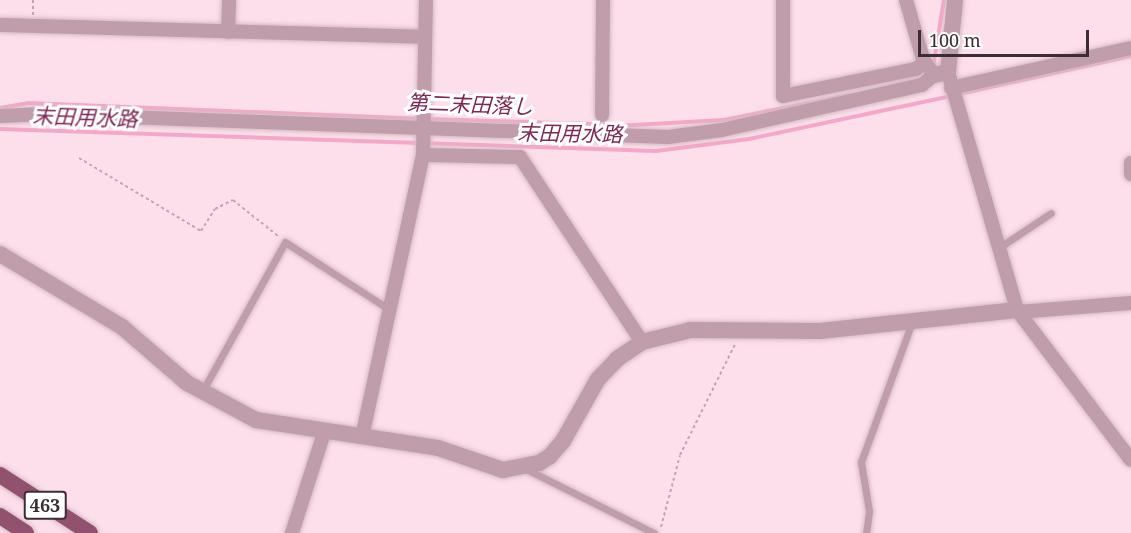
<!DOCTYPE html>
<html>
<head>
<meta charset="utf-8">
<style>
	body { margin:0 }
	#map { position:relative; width:1131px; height:533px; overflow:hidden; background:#fcdfea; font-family:"Noto Serif","Noto Sans JP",serif }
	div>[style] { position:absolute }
	.stream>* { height:4px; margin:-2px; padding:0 2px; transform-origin:2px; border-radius:2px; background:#f5a7c9 }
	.path>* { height:2px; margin-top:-1px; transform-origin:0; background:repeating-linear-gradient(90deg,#bfa7b0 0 3px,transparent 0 6px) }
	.roads { filter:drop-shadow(0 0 2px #d5bbc5) drop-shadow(0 0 2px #d5bbc5) }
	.service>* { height:7px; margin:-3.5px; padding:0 3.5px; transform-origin:3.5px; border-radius:3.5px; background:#c09dab }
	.minor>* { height:14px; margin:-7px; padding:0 7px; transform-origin:7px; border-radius:7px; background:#c09dab }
	.tertiary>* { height:16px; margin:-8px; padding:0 8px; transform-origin:8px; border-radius:8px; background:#c09dab }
	.trunk>* { height:16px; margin:-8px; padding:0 8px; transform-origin:8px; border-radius:8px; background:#92516f }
	span { translate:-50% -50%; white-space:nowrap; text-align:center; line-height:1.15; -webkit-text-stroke:6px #fff; paint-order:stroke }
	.shield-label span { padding:2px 4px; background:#fff; border:2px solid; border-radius:4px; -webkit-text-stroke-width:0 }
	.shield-label { font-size:18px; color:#3b2d33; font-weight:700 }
	.water-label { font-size:21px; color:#7e2654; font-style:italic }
	.scale { position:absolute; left:918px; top:30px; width:171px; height:27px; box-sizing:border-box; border:3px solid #3b2d33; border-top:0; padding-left:8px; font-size:18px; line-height:21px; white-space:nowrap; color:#3b2d33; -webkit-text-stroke:4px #fff; paint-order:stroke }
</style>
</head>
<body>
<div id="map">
	<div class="stream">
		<div style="left:933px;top:67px;width:68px;rotate:-80.7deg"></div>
		<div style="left:959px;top:94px;width:176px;rotate:-12.5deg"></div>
		<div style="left:0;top:108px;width:28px;rotate:-10deg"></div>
		<div style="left:28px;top:103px;width:391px;rotate:2.3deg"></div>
		<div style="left:427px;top:119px;width:207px;rotate:1.7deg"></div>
		<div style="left:634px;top:125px;width:90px;rotate:-3.2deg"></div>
		<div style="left:724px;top:120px;width:127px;rotate:-11.3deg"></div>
		<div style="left:0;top:129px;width:656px;rotate:1.92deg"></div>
		<div style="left:656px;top:151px;width:94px;rotate:-7.4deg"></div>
		<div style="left:749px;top:139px;width:208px;rotate:-12deg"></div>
	</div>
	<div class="path">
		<div style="left:33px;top:0;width:15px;rotate:90deg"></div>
		<div style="left:79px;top:158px;width:142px;rotate:30.9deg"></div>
		<div style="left:201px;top:231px;width:26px;rotate:-58deg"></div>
		<div style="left:215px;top:209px;width:20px;rotate:-27deg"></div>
		<div style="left:233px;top:200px;width:58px;rotate:38.7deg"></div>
		<div style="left:661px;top:527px;width:74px;rotate:-75.2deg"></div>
		<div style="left:680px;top:455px;width:124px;rotate:-63.6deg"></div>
	</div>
	<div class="roads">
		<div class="service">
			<div style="left:1000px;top:247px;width:61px;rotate:-33.7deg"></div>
			<div style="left:203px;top:390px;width:169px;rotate:-61deg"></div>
			<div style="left:285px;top:242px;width:125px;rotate:32.9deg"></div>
			<div style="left:526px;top:469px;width:143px;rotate:26.6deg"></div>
			<div style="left:866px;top:533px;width:22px;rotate:-82deg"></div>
			<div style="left:869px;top:511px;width:50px;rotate:-99.3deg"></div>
			<div style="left:861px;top:462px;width:149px;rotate:-70deg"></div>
		</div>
		<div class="minor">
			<div style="left:783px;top:0;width:96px;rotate:90deg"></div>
			<div style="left:783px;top:96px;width:136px;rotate:-11.5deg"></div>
			<div style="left:916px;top:69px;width:11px;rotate:-38deg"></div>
			<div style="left:0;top:25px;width:425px;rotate:1.6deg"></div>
			<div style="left:228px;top:32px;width:32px;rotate:-88deg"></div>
			<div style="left:948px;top:72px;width:248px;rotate:73.8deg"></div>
			<div style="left:1017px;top:310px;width:188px;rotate:52.8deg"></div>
			<div style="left:951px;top:88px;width:184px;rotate:-12.5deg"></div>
			<div style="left:602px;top:115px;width:115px;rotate:-89.5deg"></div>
			<div style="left:0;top:116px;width:45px;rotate:-2.5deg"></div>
			<div style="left:45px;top:114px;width:623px;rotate:2.11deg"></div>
			<div style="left:668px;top:137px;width:54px;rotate:-7.4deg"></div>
			<div style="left:722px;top:130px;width:205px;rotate:-12.7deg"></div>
			<div style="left:922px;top:85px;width:16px;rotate:-40deg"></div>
			<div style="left:934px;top:75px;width:19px;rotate:-125deg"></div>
			<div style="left:923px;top:59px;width:61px;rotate:-106.1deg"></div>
			<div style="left:423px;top:155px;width:97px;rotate:1.2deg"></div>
			<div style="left:520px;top:157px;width:222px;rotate:56.6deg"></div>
			<div style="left:1131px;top:163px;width:11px;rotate:90deg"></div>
			<div style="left:1018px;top:312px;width:113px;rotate:-4.6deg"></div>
			<div style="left:362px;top:437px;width:289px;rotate:-77.8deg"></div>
			<div style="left:423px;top:155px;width:155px;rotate:-88.9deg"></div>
			<div style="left:292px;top:533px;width:105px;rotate:-72.3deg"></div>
		</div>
		<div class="tertiary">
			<div style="left:934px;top:75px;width:14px;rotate:-12deg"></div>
			<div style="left:948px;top:72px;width:72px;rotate:-84.4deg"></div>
			<div style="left:0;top:254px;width:141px;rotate:30.8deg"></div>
			<div style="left:121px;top:326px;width:87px;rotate:40.8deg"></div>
			<div style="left:187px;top:383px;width:78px;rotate:28.2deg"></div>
			<div style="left:256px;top:420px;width:184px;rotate:8.7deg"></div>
			<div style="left:438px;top:448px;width:69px;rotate:18.7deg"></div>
			<div style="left:503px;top:470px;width:37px;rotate:-11deg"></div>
			<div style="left:539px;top:463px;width:13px;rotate:-32deg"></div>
			<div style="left:550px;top:456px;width:20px;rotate:-49deg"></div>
			<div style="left:563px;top:441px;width:71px;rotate:-60.6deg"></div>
			<div style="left:598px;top:379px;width:28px;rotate:-46deg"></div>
			<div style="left:617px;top:359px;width:30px;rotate:-34deg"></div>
			<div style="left:642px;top:342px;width:49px;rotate:-14deg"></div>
			<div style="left:690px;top:330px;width:130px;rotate:0.4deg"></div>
			<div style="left:820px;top:331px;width:198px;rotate:-6.1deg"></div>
		</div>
		<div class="trunk">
			<div style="left:0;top:475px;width:107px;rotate:32.8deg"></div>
			<div style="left:0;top:516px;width:31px;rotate:33deg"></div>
		</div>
	</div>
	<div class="shield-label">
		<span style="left:45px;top:505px">463</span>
	</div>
	<div class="water-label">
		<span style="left:470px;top:104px;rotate:2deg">第二末田落し</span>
		<span style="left:85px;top:117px;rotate:2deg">末田用水路</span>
		<span style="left:570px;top:133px;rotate:1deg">末田用水路</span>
	</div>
	<div class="scale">100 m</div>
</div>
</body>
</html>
